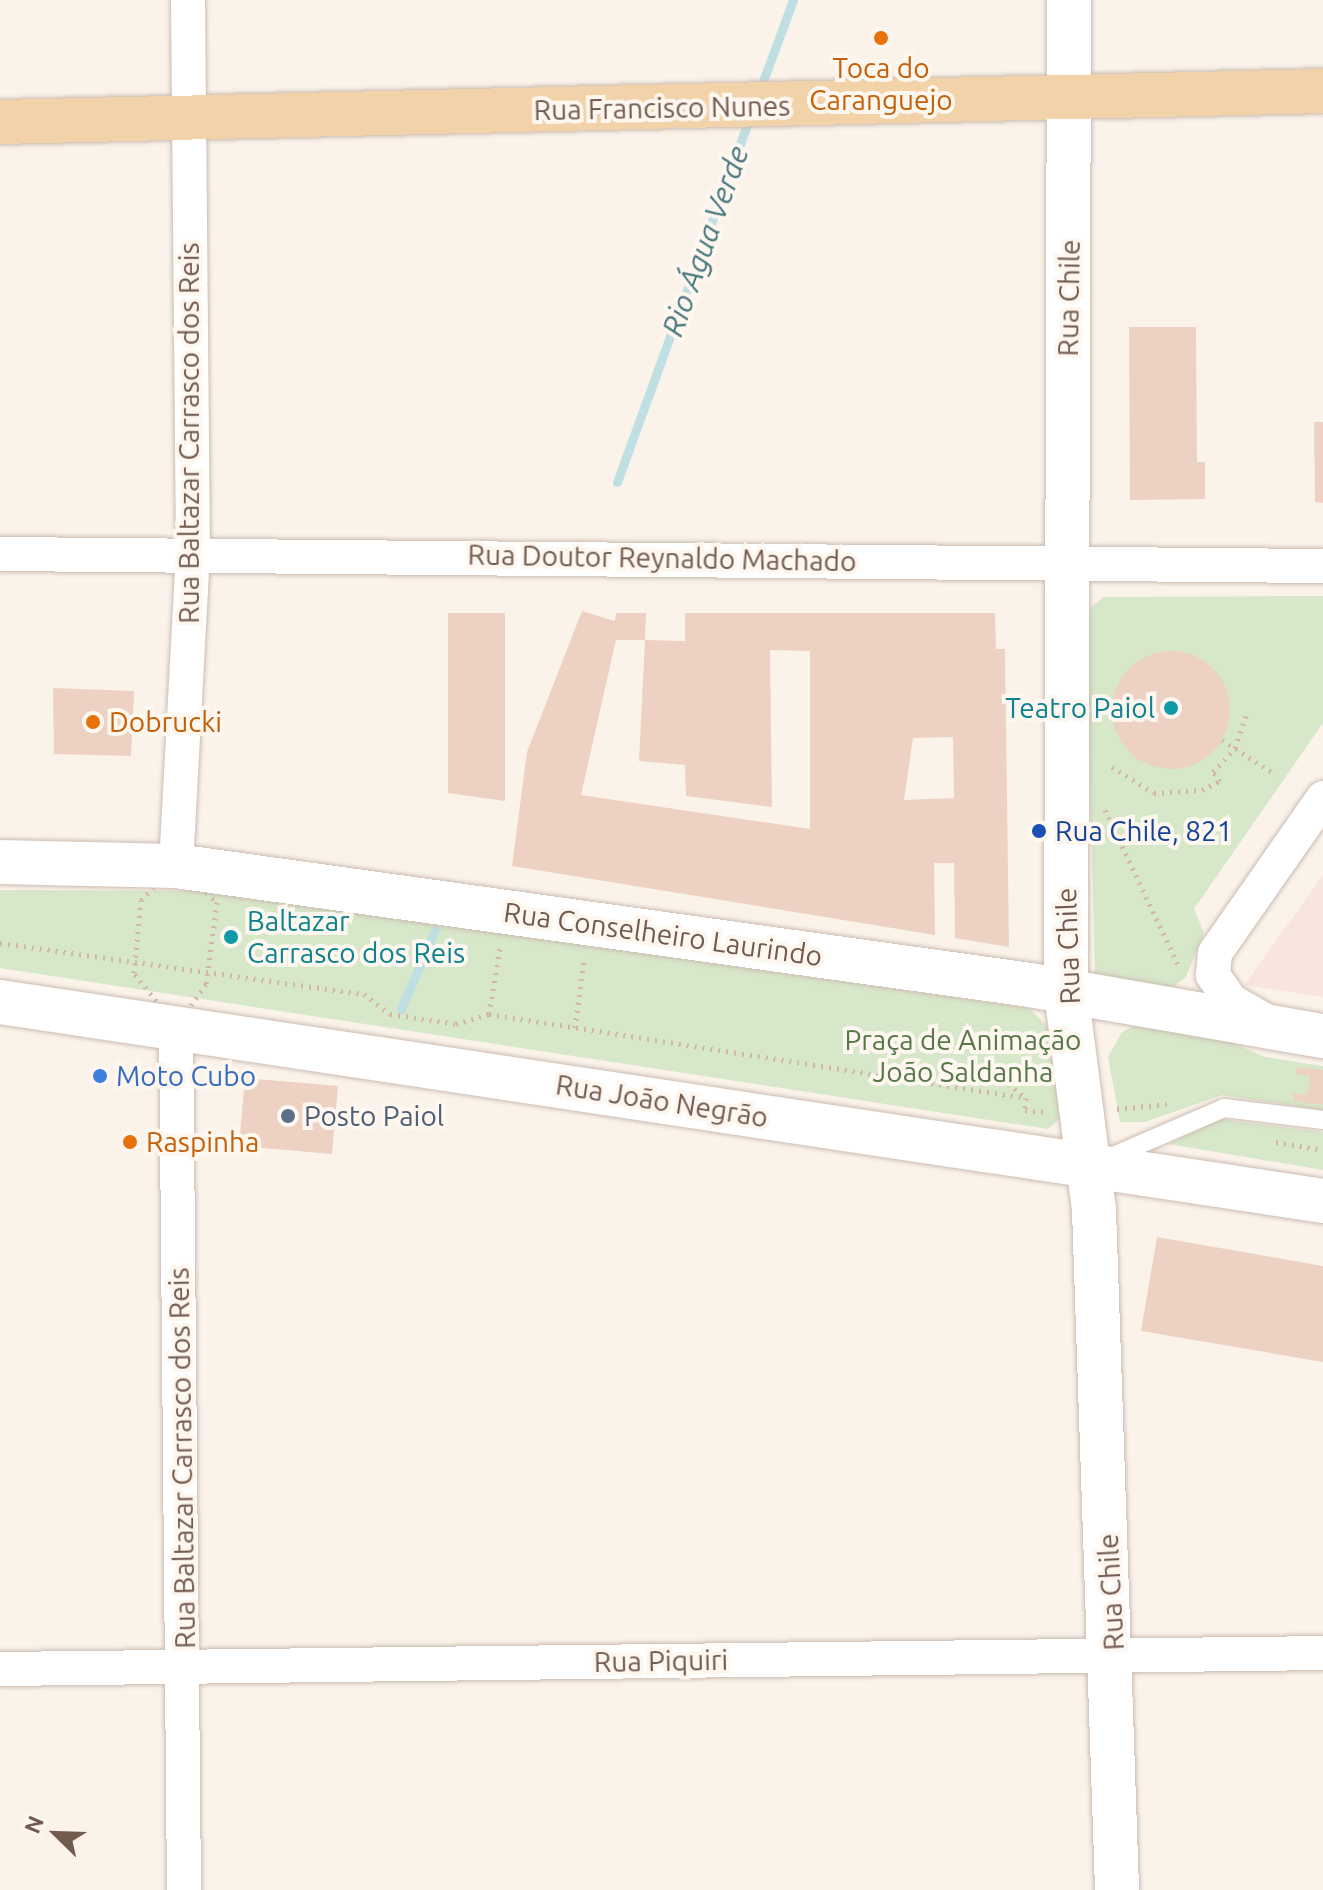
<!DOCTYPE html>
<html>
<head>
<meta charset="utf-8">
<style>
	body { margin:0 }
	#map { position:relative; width:1323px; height:1890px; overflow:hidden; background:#fbf3ea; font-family:Ubuntu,sans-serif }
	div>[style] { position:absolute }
	.commercial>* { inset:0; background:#f9e5df }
	.green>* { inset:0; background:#d7e7c9 }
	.stream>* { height:9px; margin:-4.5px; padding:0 4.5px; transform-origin:4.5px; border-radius:4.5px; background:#c0dfe3 }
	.building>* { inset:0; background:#edd2c4 }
	.round { border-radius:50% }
	.path>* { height:5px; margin-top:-2.5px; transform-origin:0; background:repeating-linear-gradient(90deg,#d2b6a7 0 2px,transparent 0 8px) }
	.roads { filter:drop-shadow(0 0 2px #ccbbb1) drop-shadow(0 0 2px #ccbbb1) }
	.lane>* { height:18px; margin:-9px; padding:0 9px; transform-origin:9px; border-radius:9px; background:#fff }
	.street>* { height:34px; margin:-17px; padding:0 17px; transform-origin:17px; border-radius:17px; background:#fff }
	.secondary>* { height:44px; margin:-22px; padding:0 22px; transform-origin:22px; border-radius:22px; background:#fff }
	.primary>* { height:44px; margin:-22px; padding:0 22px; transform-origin:22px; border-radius:22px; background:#f2d3a9 }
	.dots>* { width:22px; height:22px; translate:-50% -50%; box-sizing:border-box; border:4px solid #fdf7f0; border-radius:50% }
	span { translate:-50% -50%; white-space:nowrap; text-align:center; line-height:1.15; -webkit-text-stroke:8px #fdf7f0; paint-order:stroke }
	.food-label { font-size:28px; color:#c56008 }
	.left { translate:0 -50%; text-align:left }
	.street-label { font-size:28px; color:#735a4f }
	.culture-label { font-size:28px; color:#0d838f }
	.right { translate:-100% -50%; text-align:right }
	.transit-label { font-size:28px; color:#164399 }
	.park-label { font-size:28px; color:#597849 }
	.shop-label { font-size:28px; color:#366cbe }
	.service-label { font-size:28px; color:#4e5e75 }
	.water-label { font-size:30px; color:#48777d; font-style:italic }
	.north { position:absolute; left:16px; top:1794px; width:80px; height:80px; -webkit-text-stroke:6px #fdf7f0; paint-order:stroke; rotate:293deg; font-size:22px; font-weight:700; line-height:32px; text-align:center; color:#735a4f }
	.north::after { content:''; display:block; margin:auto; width:28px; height:36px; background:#735a4f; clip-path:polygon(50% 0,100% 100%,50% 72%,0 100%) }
</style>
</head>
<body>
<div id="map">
	<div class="commercial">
		<div style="clip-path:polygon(1323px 875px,1323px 997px,1244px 985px)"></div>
	</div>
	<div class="green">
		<div style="clip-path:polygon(1323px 596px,1323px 723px,1194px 909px,1204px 933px,1186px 977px,1173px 987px,1095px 974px,1086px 618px,1093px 605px,1104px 597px)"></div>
		<div style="clip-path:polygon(0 890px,211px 891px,1029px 1008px,1050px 1029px,1061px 1118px,1048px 1129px,0 968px)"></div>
		<div style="clip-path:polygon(1135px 1026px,1219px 1037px,1265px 1057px,1323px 1066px,1323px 1110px,1222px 1095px,1145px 1122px,1120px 1122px,1108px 1057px,1122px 1032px)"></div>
		<div style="clip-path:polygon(1219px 1119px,1323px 1132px,1323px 1170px,1169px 1144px)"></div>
	</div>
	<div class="stream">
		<div style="left:759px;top:92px;width:98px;rotate:-69.7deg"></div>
		<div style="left:617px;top:482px;width:388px;rotate:-70deg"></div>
		<div style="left:401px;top:1009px;width:86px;rotate:-66.7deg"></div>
	</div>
	<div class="building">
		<div style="clip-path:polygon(1129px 327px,1196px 327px,1197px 462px,1205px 462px,1205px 499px,1130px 500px)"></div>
		<div style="clip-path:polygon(1314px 422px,1323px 422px,1323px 503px,1315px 502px)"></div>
		<div style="clip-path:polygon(evenodd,582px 611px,615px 621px,616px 613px,646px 613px,645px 640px,616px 640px,581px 795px,810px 829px,810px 651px,770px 650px,772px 807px,686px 796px,685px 765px,639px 761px,645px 640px,685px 641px,685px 613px,995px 613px,996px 649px,1005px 649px,1009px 947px,955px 938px,954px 863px,934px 863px,935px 935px,512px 866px,527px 752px,582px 611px,953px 737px,954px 798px,904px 800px,913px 738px,953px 737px)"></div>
		<div style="clip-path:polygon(448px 613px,505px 613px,505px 801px,448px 793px)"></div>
		<div class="round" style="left:1112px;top:651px;width:118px;height:118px"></div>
		<div style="clip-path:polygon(53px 688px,134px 691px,131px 756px,54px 754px)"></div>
		<div style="clip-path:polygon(1297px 1067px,1323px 1070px,1323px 1105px,1293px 1101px,1294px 1093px,1307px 1095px,1310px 1076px,1296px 1074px)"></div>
		<div style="clip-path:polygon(245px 1078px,338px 1086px,332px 1154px,239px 1146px)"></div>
		<div style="clip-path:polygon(1157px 1237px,1323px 1266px,1323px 1362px,1141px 1331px)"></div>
	</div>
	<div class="path">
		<div style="left:1222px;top:740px;width:64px;rotate:32.9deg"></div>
		<div style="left:1112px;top:767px;width:49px;rotate:31.8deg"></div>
		<div style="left:1154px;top:793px;width:48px;rotate:-3.6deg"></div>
		<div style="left:1202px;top:790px;width:20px;rotate:-27deg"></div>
		<div style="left:1220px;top:781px;width:11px;rotate:-128deg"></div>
		<div style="left:1213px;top:772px;width:33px;rotate:-47deg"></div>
		<div style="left:1235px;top:748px;width:34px;rotate:-71deg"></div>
		<div style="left:1105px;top:810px;width:176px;rotate:64.7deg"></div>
		<div style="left:176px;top:866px;width:55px;rotate:41.3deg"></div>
		<div style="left:217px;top:902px;width:83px;rotate:97.6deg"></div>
		<div style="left:206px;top:984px;width:52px;rotate:125.5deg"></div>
		<div style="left:176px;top:1026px;width:68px;rotate:-128.4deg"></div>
		<div style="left:134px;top:973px;width:73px;rotate:-84.5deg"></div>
		<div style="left:141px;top:900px;width:49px;rotate:-44.2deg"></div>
		<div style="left:0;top:943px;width:368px;rotate:8deg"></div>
		<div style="left:364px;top:994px;width:33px;rotate:38deg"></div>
		<div style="left:390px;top:1014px;width:67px;rotate:8.6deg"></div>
		<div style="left:456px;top:1024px;width:34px;rotate:-17deg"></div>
		<div style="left:489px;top:1014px;width:544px;rotate:8.89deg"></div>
		<div style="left:1026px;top:1098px;width:12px;rotate:95deg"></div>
		<div style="left:1025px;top:1110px;width:19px;rotate:6deg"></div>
		<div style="left:489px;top:1014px;width:67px;rotate:-80.5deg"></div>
		<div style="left:575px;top:1028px;width:70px;rotate:-82.6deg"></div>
		<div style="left:996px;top:1073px;width:38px;rotate:40deg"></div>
		<div style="left:1117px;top:1109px;width:50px;rotate:-5.7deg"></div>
		<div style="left:1276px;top:1142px;width:48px;rotate:9.7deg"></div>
	</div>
	<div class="roads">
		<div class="lane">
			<div style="left:1104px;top:1160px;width:131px;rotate:-23.4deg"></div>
			<div style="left:1224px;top:1108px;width:100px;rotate:6.9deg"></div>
		</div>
		<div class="street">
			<div style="left:0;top:554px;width:1323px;rotate:0.52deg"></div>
			<div style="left:176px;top:866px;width:314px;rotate:-86.9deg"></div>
			<div style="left:193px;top:552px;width:552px;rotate:-90.52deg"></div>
			<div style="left:1268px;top:1022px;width:43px;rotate:-150.4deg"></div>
			<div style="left:1231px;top:1001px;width:32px;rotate:-125deg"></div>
			<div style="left:1213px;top:975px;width:22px;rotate:-85deg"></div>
			<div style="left:1215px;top:953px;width:189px;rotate:-55.1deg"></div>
			<div style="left:176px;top:1026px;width:864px;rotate:89.47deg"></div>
			<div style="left:0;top:1669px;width:1323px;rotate:-0.69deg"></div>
		</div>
		<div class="secondary">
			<div style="left:1069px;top:0;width:991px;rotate:90.17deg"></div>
			<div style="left:1066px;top:991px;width:221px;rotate:82.7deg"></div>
			<div style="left:1094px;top:1210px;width:680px;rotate:88.06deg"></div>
			<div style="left:0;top:862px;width:176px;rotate:1.3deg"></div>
			<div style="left:176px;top:866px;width:862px;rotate:7.93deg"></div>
			<div style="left:1030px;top:985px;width:297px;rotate:9.9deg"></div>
			<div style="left:0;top:1002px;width:1338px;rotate:8.55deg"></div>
		</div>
		<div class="primary">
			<div style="left:0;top:122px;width:1323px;rotate:-1.34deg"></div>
		</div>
	</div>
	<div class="dots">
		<div style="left:881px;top:38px;background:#e8710a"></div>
		<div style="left:1171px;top:708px;background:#0f9aa8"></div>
		<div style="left:93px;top:722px;background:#e8710a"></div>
		<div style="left:1039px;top:831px;background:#1a4fb4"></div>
		<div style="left:231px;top:937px;background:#0f9aa8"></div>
		<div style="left:100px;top:1076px;background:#3f7fe0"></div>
		<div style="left:288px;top:1116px;background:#5c6f8a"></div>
		<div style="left:130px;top:1142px;background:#e8710a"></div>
	</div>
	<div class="food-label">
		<span style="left:881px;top:84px">Toca do<br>Caranguejo</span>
		<span class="left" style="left:109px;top:722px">Dobrucki</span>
		<span class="left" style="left:146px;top:1142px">Raspinha</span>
	</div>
	<div class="street-label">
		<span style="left:662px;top:108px;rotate:-1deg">Rua Francisco Nunes</span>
		<span style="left:1069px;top:298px;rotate:-89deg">Rua Chile</span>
		<span style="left:189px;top:433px;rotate:-90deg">Rua Baltazar Carrasco dos Reis</span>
		<span style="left:662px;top:558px;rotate:1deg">Rua Doutor Reynaldo Machado</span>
		<span style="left:663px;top:934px;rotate:8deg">Rua Conselheiro Laurindo</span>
		<span style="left:1068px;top:946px;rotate:-92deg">Rua Chile</span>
		<span style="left:662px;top:1101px;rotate:9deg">Rua João Negrão</span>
		<span style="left:182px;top:1458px;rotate:-91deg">Rua Baltazar Carrasco dos Reis</span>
		<span style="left:1111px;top:1592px;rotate:-93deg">Rua Chile</span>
		<span style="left:661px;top:1661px;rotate:-1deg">Rua Piquiri</span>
	</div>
	<div class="culture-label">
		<span class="right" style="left:1155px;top:708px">Teatro Paiol</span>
		<span class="left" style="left:247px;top:937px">Baltazar<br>Carrasco dos Reis</span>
	</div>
	<div class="transit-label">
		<span class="left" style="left:1055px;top:831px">Rua Chile, 821</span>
	</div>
	<div class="park-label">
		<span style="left:963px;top:1056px">Praça de Animação<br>João Saldanha</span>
	</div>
	<div class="shop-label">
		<span class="left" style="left:116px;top:1076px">Moto Cubo</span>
	</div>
	<div class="service-label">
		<span class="left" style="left:304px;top:1116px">Posto Paiol</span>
	</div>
	<div class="water-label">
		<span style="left:705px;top:241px;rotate:-70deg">Rio Água Verde</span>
	</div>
	<div class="north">N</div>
</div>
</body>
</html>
